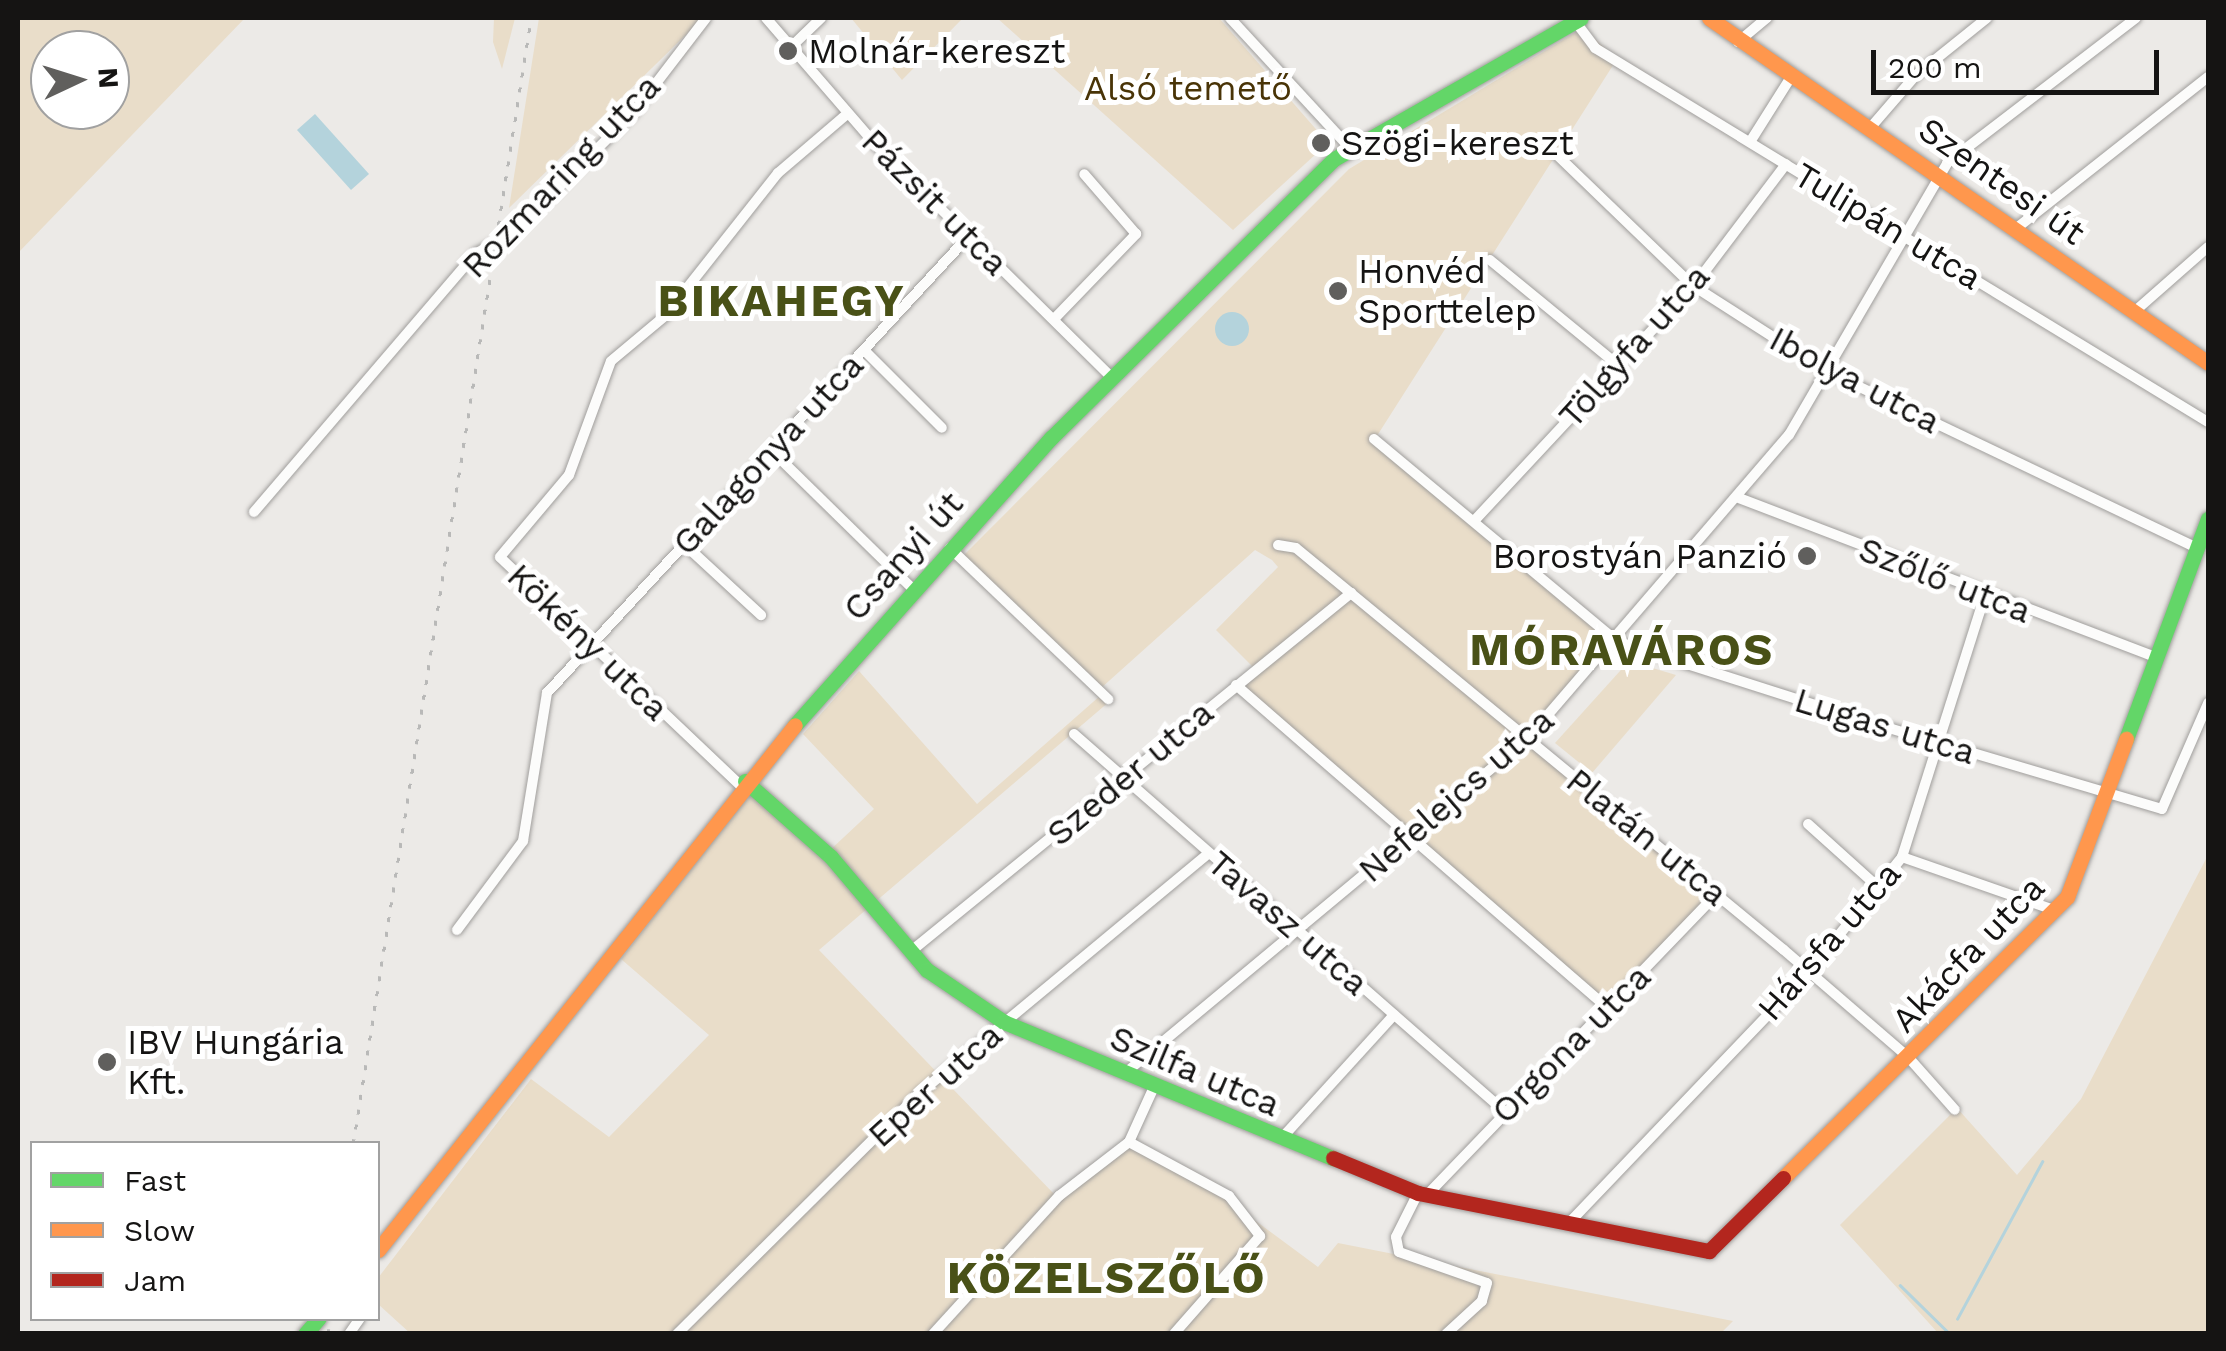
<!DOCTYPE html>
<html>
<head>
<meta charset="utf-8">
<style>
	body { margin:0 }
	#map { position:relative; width:2226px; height:1351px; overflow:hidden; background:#eceae7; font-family:"Work Sans",sans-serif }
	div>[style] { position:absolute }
	.green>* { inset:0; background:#e9ddc9 }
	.water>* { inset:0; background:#b4d3dc }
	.round { border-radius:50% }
	.stream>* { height:2.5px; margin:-1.25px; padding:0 1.25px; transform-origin:1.25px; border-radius:1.25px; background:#b4d3dc }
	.roads { filter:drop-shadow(0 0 2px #a09e9c) drop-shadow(0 0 2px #a09e9c) }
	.street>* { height:10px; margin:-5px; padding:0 5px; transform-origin:5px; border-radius:5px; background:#fcfcfb }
	.fast>* { height:15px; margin:-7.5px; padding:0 7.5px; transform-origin:7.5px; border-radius:7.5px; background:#63d668 }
	.slow>* { height:15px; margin:-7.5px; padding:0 7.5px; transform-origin:7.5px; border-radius:7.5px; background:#ff974d }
	.jam>* { height:15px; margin:-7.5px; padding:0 7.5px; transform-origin:7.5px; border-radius:7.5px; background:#b3261e }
	.rail>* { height:2.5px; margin-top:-1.25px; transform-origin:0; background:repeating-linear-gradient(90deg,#b9b9b8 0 5px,transparent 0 15px) }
	.dots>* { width:28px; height:28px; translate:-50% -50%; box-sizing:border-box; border:5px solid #fff; border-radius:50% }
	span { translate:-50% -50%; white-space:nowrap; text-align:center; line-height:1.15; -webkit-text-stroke:10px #fff; paint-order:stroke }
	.poi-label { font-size:35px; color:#151413 }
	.left { translate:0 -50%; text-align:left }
	.right { translate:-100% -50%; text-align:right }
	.park-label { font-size:35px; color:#493407 }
	.street-label { font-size:35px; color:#151413 }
	.district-label { font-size:45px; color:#495117; font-weight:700; letter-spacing:2.5px }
	.frame { position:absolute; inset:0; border:20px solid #151413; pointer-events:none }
	.legend { position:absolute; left:30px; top:1141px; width:350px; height:180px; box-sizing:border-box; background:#fff; border:2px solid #a1a1a1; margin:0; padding:12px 18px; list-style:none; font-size:30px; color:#151413 }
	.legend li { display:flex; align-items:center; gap:20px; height:50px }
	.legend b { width:50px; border:2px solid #a1a1a1 }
	.north { position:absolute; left:30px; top:30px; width:100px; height:100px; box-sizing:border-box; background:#fff; border:2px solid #a1a1a1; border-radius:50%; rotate:86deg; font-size:28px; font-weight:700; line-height:40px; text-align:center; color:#151413 }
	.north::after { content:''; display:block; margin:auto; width:35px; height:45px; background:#605f5d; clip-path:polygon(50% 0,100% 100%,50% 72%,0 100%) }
	.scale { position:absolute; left:1871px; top:50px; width:288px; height:45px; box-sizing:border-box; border:5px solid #151413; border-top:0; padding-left:12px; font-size:30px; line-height:35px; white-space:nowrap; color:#151413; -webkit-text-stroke:8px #fff; paint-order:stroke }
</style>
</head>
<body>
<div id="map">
	<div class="green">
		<div style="clip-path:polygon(evenodd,18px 18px,245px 18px,18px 253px,18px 18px,50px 50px,110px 50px,110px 110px,50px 110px,50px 50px)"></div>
		<div style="clip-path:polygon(494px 18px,515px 18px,502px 69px,493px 42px)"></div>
		<div style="clip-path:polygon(539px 18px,703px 18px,509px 208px)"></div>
		<div style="clip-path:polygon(851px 18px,963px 18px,902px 80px)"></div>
		<div style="clip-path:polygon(997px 18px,1219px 18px,1328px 143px,1233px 230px)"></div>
		<div style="clip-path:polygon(1583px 28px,1617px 59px,1375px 439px,1618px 642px,1528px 739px,1716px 895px,1607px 1008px,1236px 685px,1255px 669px,1216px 630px,1278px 567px,1272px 560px,1255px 550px,1100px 689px,961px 558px,1349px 169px)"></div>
		<div style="clip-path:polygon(1629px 661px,1676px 675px,1592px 773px,1555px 743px)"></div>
		<div style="clip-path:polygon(859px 671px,977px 804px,1101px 695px,1110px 701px,819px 950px,1055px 1195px,1124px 1143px,1211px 1188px,1318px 1267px,1338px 1243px,1733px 1321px,1720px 1334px,411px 1334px,378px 1304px,378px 1278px,531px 1079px,609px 1137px,709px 1035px,621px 959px,755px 787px,828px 852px,874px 809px,803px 734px)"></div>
		<div style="clip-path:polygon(2208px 855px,2208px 1333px,1938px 1333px,1840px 1225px,1957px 1108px,2017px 1175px,2081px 1099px)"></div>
	</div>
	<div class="water">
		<div style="clip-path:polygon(315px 114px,369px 174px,351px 190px,297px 130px)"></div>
		<div class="round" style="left:1215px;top:312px;width:34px;height:34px"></div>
	</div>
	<div class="stream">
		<div style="left:1900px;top:1285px;width:70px;rotate:44.4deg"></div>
		<div style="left:1957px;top:1319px;width:179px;rotate:-61.6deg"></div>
	</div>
	<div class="roads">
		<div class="street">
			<div style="left:766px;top:18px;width:167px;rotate:49.1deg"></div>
			<div style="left:875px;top:144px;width:333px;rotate:44.6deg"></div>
			<div style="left:1230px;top:18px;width:176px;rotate:47.3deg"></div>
			<div style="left:1575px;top:21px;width:34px;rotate:53deg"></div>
			<div style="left:1595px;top:48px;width:718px;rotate:31.39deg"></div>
			<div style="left:1738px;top:42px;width:38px;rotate:-40deg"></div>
			<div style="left:791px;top:47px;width:42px;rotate:-44deg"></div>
			<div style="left:1871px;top:127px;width:69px;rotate:-49.1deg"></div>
			<div style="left:1916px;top:75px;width:91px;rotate:-38.8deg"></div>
			<div style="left:1750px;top:142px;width:77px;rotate:-57.8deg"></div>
			<div style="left:1556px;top:154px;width:189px;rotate:43.9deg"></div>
			<div style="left:1692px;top:285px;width:159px;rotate:32.7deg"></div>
			<div style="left:1826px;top:371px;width:407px;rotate:25.5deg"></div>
			<div style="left:2018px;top:227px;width:242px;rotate:-38.3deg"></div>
			<div style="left:1490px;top:260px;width:166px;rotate:39.4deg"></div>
			<div style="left:2134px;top:312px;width:98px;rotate:-41.3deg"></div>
			<div style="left:1055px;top:318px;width:117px;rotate:-46deg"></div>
			<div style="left:1136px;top:234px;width:79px;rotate:-130.9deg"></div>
			<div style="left:864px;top:350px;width:110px;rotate:45deg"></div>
			<div style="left:1374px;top:439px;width:317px;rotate:39.8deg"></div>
			<div style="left:1618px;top:642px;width:277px;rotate:17.7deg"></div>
			<div style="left:1882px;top:726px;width:292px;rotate:16.5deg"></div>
			<div style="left:2162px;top:809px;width:116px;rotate:-66.5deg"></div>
			<div style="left:771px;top:450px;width:199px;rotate:44.4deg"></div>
			<div style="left:1739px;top:498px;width:442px;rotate:20.9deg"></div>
			<div style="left:254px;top:512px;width:340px;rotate:-49.4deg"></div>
			<div style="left:475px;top:254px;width:42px;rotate:-28.4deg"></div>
			<div style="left:512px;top:234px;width:173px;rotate:-45deg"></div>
			<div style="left:634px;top:112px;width:118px;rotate:-52.5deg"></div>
			<div style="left:1474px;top:521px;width:325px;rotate:-47deg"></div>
			<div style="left:1696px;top:283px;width:149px;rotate:-52.9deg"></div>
			<div style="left:684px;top:544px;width:105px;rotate:42.7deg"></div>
			<div style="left:1278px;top:545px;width:18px;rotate:9deg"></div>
			<div style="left:1296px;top:548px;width:632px;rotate:39.48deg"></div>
			<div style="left:1784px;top:950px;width:165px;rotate:40.8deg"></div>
			<div style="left:1909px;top:1058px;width:69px;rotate:48.5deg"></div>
			<div style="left:950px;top:548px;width:219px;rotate:43.7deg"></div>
			<div style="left:1236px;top:685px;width:492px;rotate:41deg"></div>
			<div style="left:1074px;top:734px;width:572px;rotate:41.24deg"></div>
			<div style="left:741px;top:786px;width:332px;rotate:-136.5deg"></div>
			<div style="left:500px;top:557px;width:107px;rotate:-49.9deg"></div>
			<div style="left:569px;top:475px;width:121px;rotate:-69.8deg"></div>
			<div style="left:611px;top:361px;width:70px;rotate:-39.8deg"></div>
			<div style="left:665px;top:316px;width:182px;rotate:-51.7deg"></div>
			<div style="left:778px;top:173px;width:91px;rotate:-40.5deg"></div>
			<div style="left:1808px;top:824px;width:94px;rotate:42deg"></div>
			<div style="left:1902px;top:857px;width:164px;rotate:19.2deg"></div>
			<div style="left:457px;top:930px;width:111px;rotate:-53.4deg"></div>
			<div style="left:523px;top:841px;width:150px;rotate:-80.8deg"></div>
			<div style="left:547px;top:693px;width:621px;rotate:-47.29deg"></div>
			<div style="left:910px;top:952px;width:569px;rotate:-39.15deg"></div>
			<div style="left:1124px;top:1074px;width:525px;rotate:-39.75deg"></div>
			<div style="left:1528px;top:738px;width:400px;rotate:-49.3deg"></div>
			<div style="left:1789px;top:435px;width:315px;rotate:-59.8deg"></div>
			<div style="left:1947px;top:163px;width:238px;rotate:-37.5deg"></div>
			<div style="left:1281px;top:1139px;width:168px;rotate:-47.7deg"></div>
			<div style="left:1129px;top:1142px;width:114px;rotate:28.4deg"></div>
			<div style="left:1229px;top:1196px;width:51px;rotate:52.2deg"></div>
			<div style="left:1260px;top:1236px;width:130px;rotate:131.3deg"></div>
			<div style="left:1418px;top:1193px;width:49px;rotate:116.6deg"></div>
			<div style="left:1396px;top:1237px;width:15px;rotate:79deg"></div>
			<div style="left:1399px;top:1252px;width:93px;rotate:19.4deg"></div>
			<div style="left:1487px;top:1283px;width:19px;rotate:106deg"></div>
			<div style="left:1482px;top:1301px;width:49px;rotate:137.5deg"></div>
			<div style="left:1427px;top:1195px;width:417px;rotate:-46.1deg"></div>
			<div style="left:1568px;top:1224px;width:349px;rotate:-46.3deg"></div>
			<div style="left:1809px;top:972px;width:148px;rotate:-51deg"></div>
			<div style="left:1902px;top:857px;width:275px;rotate:-72.4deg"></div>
			<div style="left:349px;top:1334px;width:19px;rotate:-55deg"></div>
			<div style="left:677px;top:1334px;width:344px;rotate:-44.8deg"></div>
			<div style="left:921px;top:1092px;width:373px;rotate:-39.7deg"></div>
			<div style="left:933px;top:1334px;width:187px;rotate:-47.6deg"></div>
			<div style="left:1059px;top:1196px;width:88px;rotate:-37.6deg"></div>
			<div style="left:1129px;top:1142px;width:60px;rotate:-65.6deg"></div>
		</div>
		<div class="fast">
			<div style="left:795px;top:725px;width:385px;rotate:-48.3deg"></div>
			<div style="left:1051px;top:438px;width:397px;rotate:-44.6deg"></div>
			<div style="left:1334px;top:159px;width:284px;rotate:-29.7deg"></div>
			<div style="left:2126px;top:739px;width:235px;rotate:-69.6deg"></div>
			<div style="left:745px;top:781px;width:115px;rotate:41.5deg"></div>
			<div style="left:831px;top:857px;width:148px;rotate:49.7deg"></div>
			<div style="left:927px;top:970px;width:93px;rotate:34deg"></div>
			<div style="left:1004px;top:1022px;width:356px;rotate:22.5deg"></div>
			<div style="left:305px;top:1334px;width:21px;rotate:-49deg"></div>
		</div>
		<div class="slow">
			<div style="left:1709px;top:18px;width:607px;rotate:34.66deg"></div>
			<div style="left:1783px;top:1178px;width:400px;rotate:-44.7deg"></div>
			<div style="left:2067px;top:897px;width:169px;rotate:-69.5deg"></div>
			<div style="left:378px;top:1250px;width:670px;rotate:-51.54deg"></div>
		</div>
		<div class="jam">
			<div style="left:1333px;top:1158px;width:92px;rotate:22.4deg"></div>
			<div style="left:1418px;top:1193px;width:297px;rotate:11.3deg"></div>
			<div style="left:1709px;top:1251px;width:104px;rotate:-44.6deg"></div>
		</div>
	</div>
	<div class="rail">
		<div style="left:353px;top:1144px;width:1140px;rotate:-81.02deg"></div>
		<div style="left:328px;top:1334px;width:16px;rotate:-86deg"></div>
	</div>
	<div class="dots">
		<div style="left:788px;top:51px;background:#605f5d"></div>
		<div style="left:1321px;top:143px;background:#605f5d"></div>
		<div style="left:1338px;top:291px;background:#605f5d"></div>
		<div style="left:1807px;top:556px;background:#605f5d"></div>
		<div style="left:107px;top:1062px;background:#605f5d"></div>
	</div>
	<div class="poi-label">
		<span class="left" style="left:808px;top:51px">Molnár-kereszt</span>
		<span class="left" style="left:1341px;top:143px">Szögi-kereszt</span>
		<span class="left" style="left:1358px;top:291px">Honvéd<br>Sporttelep</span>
		<span class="right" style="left:1787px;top:556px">Borostyán Panzió</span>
		<span class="left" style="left:127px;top:1062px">IBV Hungária<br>Kft.</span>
	</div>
	<div class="park-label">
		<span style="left:1188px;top:88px">Alsó temető</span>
	</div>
	<div class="street-label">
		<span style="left:561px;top:176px;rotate:-46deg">Rozmaring utca</span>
		<span style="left:2002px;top:181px;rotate:35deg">Szentesi út</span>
		<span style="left:935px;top:202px;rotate:45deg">Pázsit utca</span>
		<span style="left:1888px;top:226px;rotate:31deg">Tulipán utca</span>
		<span style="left:1634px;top:346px;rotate:-48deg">Tölgyfa utca</span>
		<span style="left:1855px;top:380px;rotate:28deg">Ibolya utca</span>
		<span style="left:768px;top:454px;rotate:-47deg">Galagonya utca</span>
		<span style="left:903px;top:556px;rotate:-48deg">Csanyi út</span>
		<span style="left:1945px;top:580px;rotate:21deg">Szőlő utca</span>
		<span style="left:588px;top:642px;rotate:44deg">Kökény utca</span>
		<span style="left:1885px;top:726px;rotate:17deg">Lugas utca</span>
		<span style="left:1130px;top:773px;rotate:-40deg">Szeder utca</span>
		<span style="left:1456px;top:795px;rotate:-41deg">Nefelejcs utca</span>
		<span style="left:1647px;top:837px;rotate:39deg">Platán utca</span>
		<span style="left:1288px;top:923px;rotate:41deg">Tavasz utca</span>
		<span style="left:1829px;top:941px;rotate:-49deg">Hársfa utca</span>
		<span style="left:1968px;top:954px;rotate:-46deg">Akácfa utca</span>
		<span style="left:1571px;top:1044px;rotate:-45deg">Orgona utca</span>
		<span style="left:1195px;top:1071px;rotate:23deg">Szilfa utca</span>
		<span style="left:935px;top:1085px;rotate:-42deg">Eper utca</span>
	</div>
	<div class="district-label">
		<span style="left:782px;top:301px">BIKAHEGY</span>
		<span style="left:1622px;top:650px">MÓRAVÁROS</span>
		<span style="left:1107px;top:1278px">KÖZELSZŐLŐ</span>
	</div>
	<div class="frame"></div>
	<ul class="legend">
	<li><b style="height:12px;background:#63d668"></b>Fast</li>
	<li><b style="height:12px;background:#ff974d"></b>Slow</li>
	<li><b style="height:12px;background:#b3261e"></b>Jam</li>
	</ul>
	<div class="north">N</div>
	<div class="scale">200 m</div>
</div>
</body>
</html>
